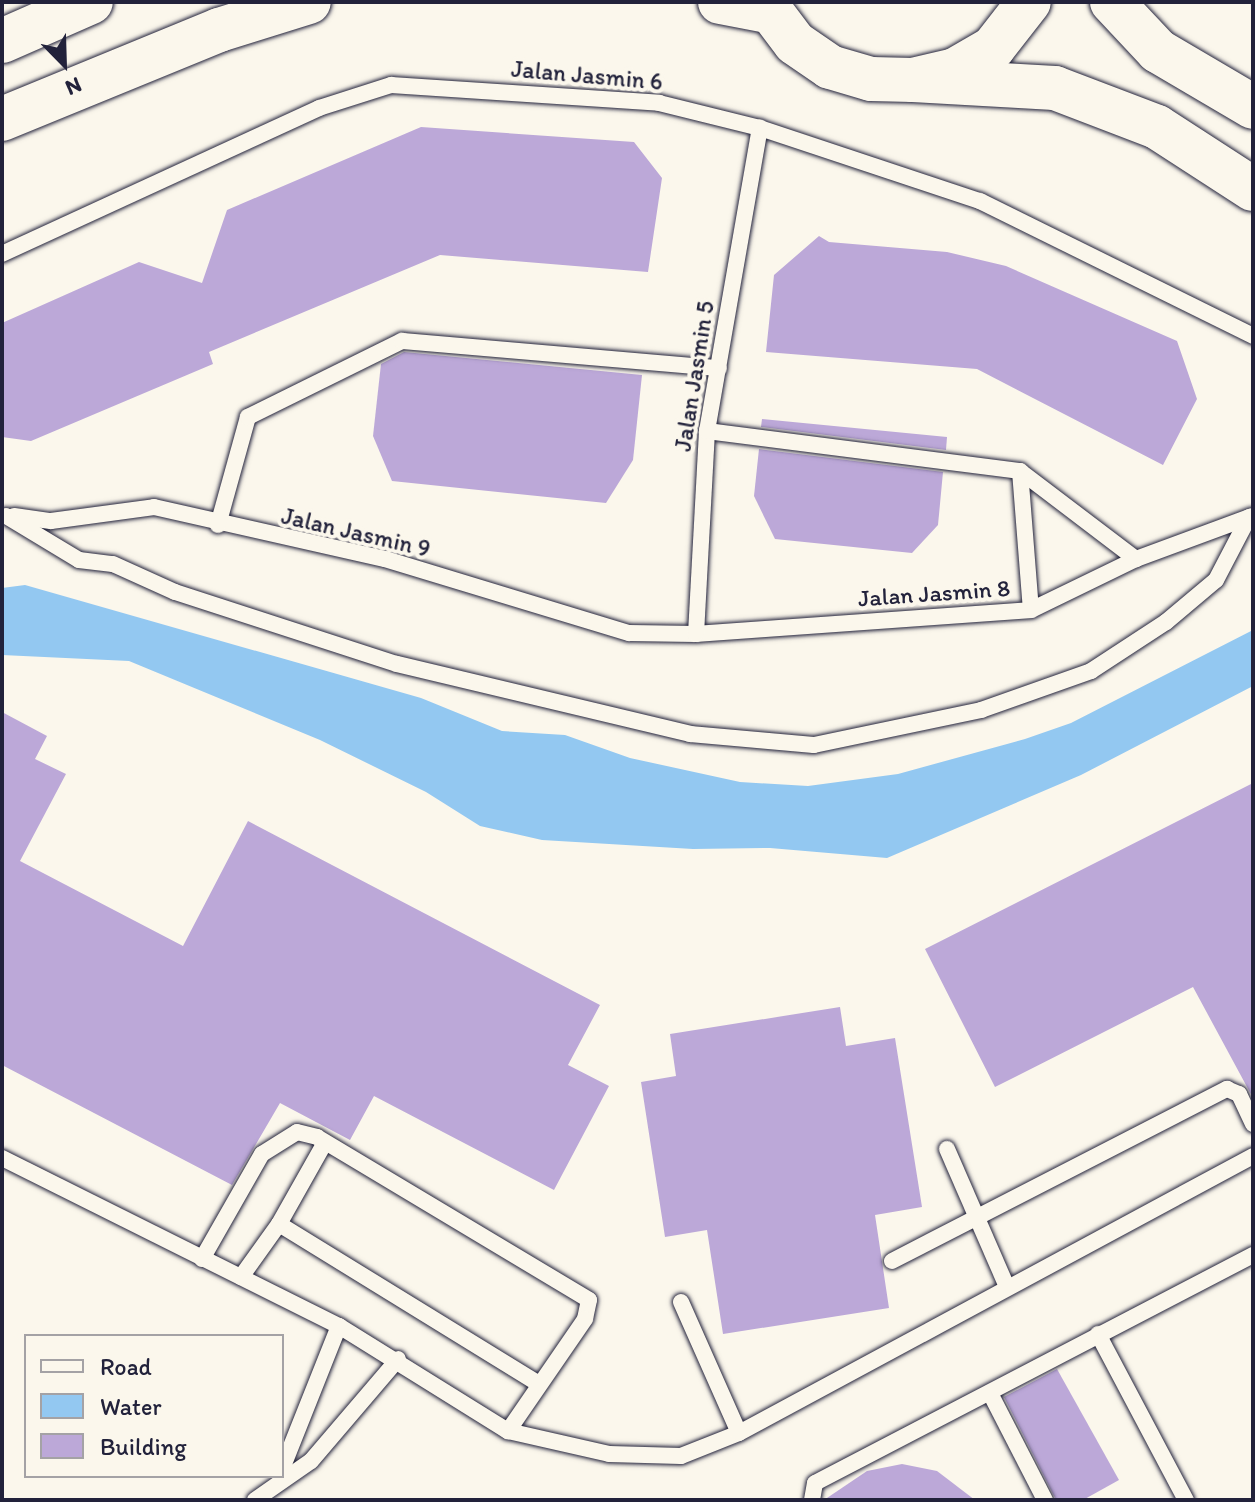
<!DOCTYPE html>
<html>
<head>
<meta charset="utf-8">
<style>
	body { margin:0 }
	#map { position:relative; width:1255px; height:1502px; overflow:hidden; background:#fbf7ec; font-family:Itim,sans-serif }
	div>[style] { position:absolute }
	.water>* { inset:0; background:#93c8f1 }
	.building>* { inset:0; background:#bca8d8 }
	.roads { filter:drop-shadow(0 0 2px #22223b) drop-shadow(0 0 2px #22223b) }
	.lane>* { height:16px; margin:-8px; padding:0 8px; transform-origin:8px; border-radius:8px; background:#fbf7ec }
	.secondary>* { height:44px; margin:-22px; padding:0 22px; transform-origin:22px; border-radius:22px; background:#fbf7ec }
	span { translate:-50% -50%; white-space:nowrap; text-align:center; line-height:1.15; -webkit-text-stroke:8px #fbf7ec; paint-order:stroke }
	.street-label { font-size:24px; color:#22223b }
	.frame { position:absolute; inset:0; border:4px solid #22223b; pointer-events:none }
	.legend { position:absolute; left:24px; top:1334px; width:260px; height:144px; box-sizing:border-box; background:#fbf7ec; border:2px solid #a4a2a5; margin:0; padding:10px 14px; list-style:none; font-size:24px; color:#22223b }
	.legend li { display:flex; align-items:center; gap:16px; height:40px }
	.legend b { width:40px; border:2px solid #a4a2a5 }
	.north { position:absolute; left:24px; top:24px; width:80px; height:80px; -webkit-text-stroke:6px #fbf7ec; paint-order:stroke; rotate:157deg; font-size:22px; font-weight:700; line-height:32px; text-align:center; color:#22223b }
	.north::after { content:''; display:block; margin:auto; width:28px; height:36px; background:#22223b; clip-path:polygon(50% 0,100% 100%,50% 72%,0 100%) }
</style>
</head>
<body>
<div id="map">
	<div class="water">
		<div style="clip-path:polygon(25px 585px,421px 698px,502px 731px,565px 735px,630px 758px,740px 782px,808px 786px,898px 774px,1025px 739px,1071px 723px,1253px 630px,1253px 686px,1081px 775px,887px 858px,770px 848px,693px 849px,542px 840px,480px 826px,426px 792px,320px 740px,129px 661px,2px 655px,2px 588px)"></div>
	</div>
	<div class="building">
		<div style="clip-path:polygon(421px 127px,634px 142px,662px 178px,648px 272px,440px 255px,209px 352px,213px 364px,31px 441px,2px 437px,2px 323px,139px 262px,202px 283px,227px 210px)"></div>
		<div style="clip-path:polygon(819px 236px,829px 242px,947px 252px,1006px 266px,1177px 341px,1197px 399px,1163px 465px,977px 369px,766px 352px,774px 275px)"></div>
		<div style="clip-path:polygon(404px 352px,642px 375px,633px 460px,606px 503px,392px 481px,373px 436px,381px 364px)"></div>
		<div style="clip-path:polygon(762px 419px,947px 437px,946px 450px,761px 427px)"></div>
		<div style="clip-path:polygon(759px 449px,943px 472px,938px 525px,912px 553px,775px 539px,754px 496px)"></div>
		<div style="clip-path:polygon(2px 712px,47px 736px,35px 759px,66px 774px,20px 861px,183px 946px,248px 821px,600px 1005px,568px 1065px,609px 1086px,554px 1190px,374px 1096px,350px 1140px,280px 1103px,232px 1185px,2px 1065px)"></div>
		<div style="clip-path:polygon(1253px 783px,1253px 1098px,1193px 987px,995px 1087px,925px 949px)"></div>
		<div style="clip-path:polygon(840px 1007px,846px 1046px,895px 1038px,922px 1207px,875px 1215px,889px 1308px,723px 1334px,707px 1230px,665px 1237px,641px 1082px,676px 1076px,670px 1034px)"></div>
		<div style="clip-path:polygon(1057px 1369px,1119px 1480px,1083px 1500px,1056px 1500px,1004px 1397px)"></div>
		<div style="clip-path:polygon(902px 1464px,937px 1471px,975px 1500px,824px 1500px,867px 1471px)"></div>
	</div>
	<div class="roads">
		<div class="lane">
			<div style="left:2px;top:254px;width:349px;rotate:-24.7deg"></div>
			<div style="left:319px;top:108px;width:76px;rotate:-17.7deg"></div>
			<div style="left:391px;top:85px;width:269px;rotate:3.8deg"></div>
			<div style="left:659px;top:103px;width:104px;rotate:13.9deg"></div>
			<div style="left:760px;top:128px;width:232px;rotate:18.4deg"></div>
			<div style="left:980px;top:201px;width:305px;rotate:26.3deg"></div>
			<div style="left:707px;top:431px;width:316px;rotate:7.3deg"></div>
			<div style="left:1020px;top:471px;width:146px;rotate:37.2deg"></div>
			<div style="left:1020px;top:471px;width:139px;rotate:85.5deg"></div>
			<div style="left:6px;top:516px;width:85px;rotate:31.1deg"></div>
			<div style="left:79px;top:560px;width:34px;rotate:7deg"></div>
			<div style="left:113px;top:564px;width:68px;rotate:24.3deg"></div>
			<div style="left:175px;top:592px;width:233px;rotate:18deg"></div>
			<div style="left:397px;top:664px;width:301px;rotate:13.4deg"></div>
			<div style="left:690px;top:734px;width:124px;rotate:5.1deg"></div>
			<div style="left:814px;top:745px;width:171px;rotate:-11.8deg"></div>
			<div style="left:981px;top:710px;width:117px;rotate:-19.5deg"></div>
			<div style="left:1091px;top:671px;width:90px;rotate:-33.2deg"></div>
			<div style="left:1166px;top:622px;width:65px;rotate:-40deg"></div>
			<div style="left:1216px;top:580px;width:71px;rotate:-62.4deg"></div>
			<div style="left:14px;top:516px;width:37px;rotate:8deg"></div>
			<div style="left:51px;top:521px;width:104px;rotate:-7.7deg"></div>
			<div style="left:154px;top:507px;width:237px;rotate:12.7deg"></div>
			<div style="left:385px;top:559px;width:255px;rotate:16.9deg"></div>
			<div style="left:629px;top:633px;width:67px;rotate:0.9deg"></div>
			<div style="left:696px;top:634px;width:336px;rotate:-4.1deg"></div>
			<div style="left:1031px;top:610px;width:117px;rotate:-25.9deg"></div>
			<div style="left:1136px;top:559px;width:124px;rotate:-20.3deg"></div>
			<div style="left:218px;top:525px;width:112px;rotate:-74.5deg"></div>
			<div style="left:248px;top:417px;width:172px;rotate:-26.3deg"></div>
			<div style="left:402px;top:341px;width:318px;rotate:4.9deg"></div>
			<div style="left:696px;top:634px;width:203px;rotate:-86.9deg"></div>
			<div style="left:707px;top:431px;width:308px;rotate:-80.1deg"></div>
			<div style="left:947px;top:1149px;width:150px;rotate:66.5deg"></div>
			<div style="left:2px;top:1158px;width:377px;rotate:26.5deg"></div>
			<div style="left:339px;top:1326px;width:199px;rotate:31.9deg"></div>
			<div style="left:508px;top:1431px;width:104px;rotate:12.8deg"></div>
			<div style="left:609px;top:1454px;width:72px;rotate:1.6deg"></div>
			<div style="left:681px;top:1456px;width:62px;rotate:-21.6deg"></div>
			<div style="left:739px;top:1433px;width:584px;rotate:-28.32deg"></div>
			<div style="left:279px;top:1224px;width:305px;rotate:31.6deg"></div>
			<div style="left:202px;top:1259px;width:121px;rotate:-60.3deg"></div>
			<div style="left:262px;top:1154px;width:41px;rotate:-32.2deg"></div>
			<div style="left:297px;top:1132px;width:21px;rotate:14deg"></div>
			<div style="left:317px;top:1137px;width:317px;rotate:30.9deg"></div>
			<div style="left:589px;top:1300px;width:19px;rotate:102deg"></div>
			<div style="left:585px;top:1319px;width:136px;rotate:124.5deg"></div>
			<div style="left:892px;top:1261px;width:377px;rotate:-27.2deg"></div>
			<div style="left:1227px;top:1089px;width:13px;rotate:23deg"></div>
			<div style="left:1239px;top:1094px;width:33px;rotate:65deg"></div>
			<div style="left:241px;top:1277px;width:65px;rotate:-54.4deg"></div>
			<div style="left:279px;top:1224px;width:92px;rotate:-60.6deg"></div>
			<div style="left:681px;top:1302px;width:143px;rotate:66.1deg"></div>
			<div style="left:1098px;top:1334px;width:188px;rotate:62.1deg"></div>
			<div style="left:990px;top:1393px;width:120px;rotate:62.8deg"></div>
			<div style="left:282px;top:1469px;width:154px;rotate:-68.3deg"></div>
			<div style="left:255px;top:1500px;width:68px;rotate:-34.9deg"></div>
			<div style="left:311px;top:1461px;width:134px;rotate:-49.5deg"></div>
			<div style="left:812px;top:1500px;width:17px;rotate:-80deg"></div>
			<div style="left:815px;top:1483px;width:494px;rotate:-27.5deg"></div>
		</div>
		<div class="secondary">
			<div style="left:720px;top:2px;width:49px;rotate:10.6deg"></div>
			<div style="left:764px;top:2px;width:51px;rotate:52.9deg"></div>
			<div style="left:795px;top:43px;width:42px;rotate:34.4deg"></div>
			<div style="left:830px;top:67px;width:43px;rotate:16.3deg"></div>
			<div style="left:871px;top:79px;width:42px;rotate:1.4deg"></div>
			<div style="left:913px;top:80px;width:43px;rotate:-13.4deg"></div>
			<div style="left:955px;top:70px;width:44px;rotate:-30.1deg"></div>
			<div style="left:993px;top:48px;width:58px;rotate:-52deg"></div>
			<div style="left:1112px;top:2px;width:67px;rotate:46.8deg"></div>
			<div style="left:1158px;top:51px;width:110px;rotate:30.5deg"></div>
			<div style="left:2px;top:41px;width:97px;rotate:-23.7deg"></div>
			<div style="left:913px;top:80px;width:142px;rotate:3.2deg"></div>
			<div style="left:1055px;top:88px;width:109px;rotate:20.9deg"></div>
			<div style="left:1157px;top:127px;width:114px;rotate:32.9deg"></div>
			<div style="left:2px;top:119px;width:235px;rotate:-22.3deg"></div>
			<div style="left:219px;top:30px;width:94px;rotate:-17.3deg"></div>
		</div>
	</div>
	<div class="street-label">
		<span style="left:587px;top:75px;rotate:5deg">Jalan Jasmin 6</span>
		<span style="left:694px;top:376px;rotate:-81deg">Jalan Jasmin 5</span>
		<span style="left:356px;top:532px;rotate:13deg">Jalan Jasmin 9</span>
		<span style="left:934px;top:593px;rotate:-4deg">Jalan Jasmin 8</span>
	</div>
	<div class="frame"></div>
	<ul class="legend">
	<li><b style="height:10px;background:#fbf7ec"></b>Road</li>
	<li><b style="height:22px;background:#93c8f1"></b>Water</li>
	<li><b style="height:22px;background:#bca8d8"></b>Building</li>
	</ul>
	<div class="north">N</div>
</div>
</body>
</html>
